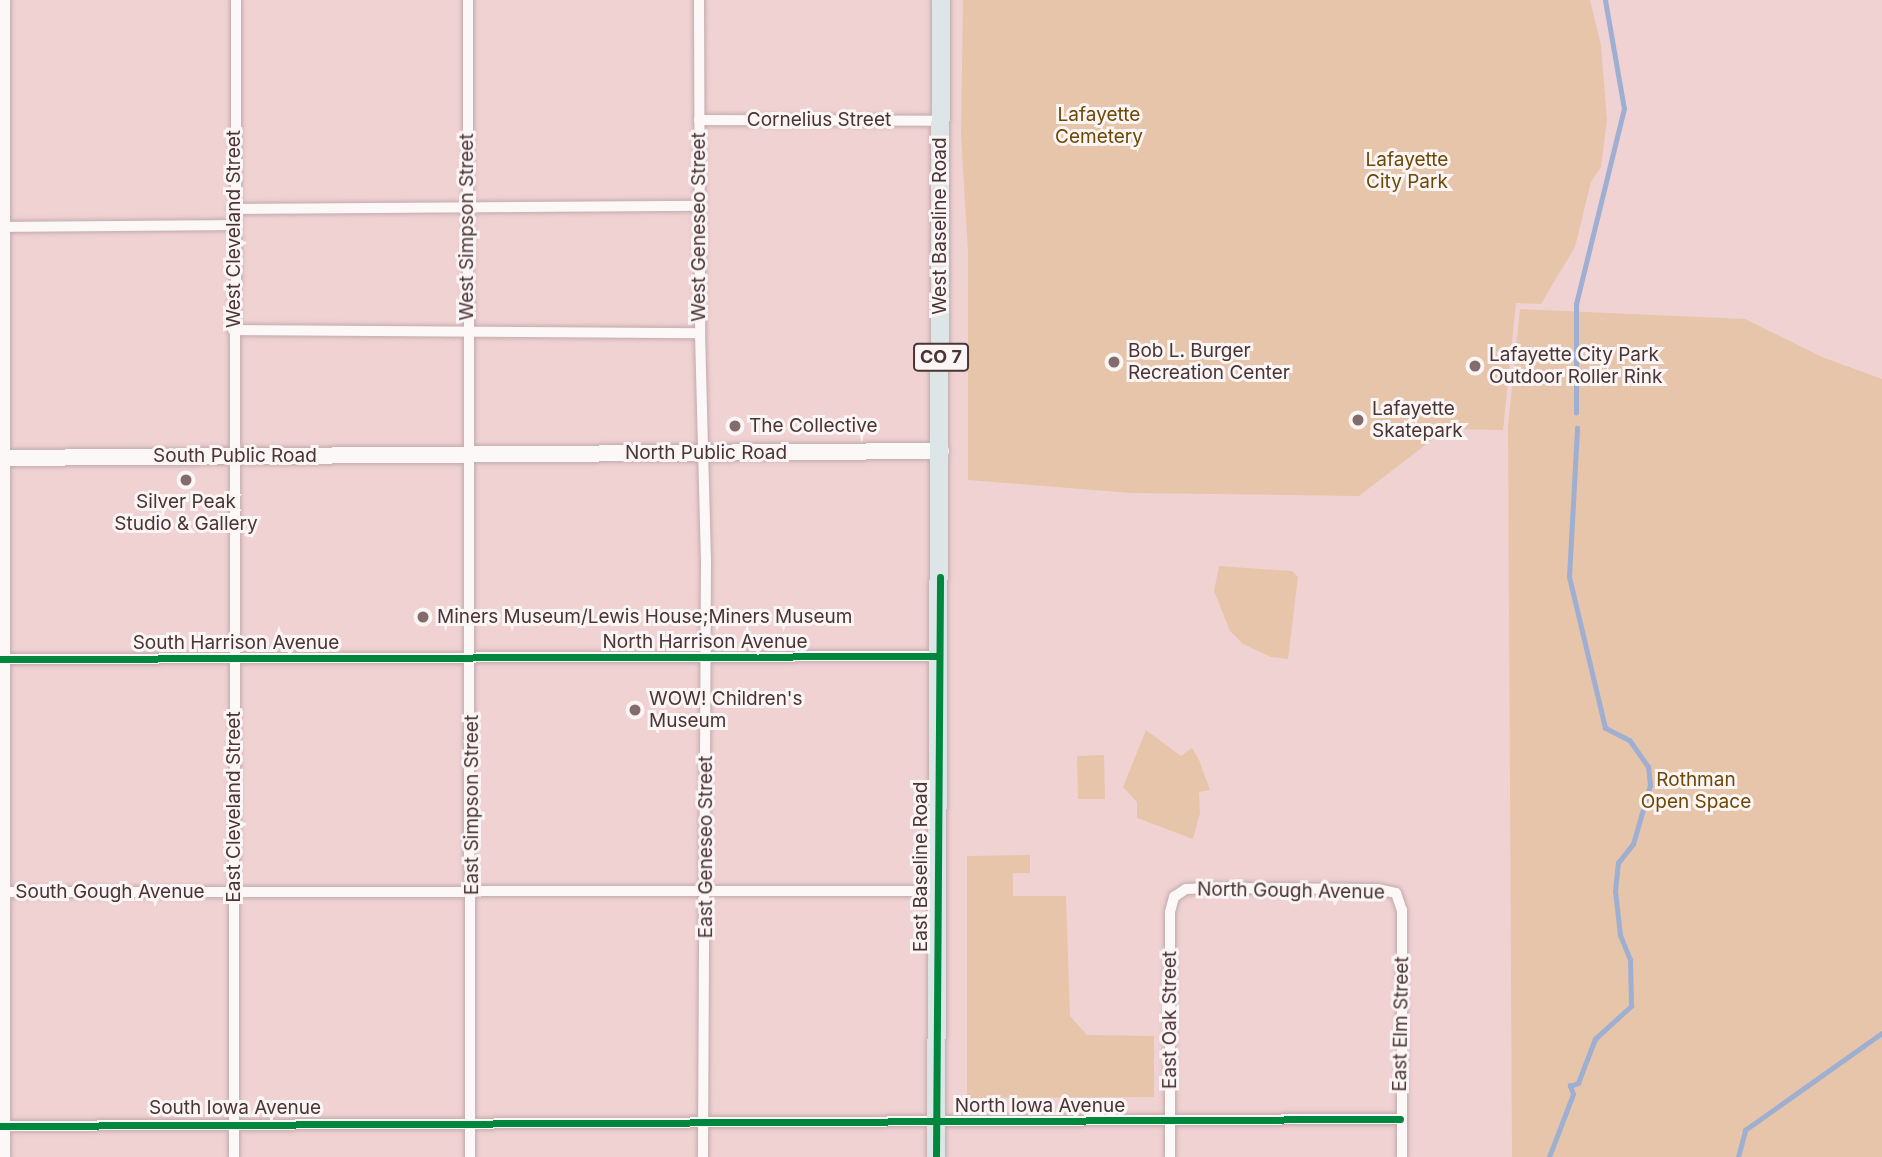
<!DOCTYPE html>
<html>
<head>
<meta charset="utf-8">
<style>
	body { margin:0 }
	#map { position:relative; width:1882px; height:1157px; overflow:hidden; background:#f0d2d3; font-family:Inter,sans-serif }
	div>[style] { position:absolute }
	.green>* { inset:0; background:#e7c5aa }
	.stream>* { height:4.5px; margin:-2.25px; padding:0 2.25px; transform-origin:2.25px; border-radius:2.25px; background:#9eafd1 }
	.roads { filter:drop-shadow(0 0 2px #c1aaab) drop-shadow(0 0 2px #c1aaab) }
	.street>* { height:10px; margin:-5px; padding:0 5px; transform-origin:5px; border-radius:5px; background:#fdf8f8 }
	.secondary>* { height:16px; margin:-8px; padding:0 8px; transform-origin:8px; border-radius:8px; background:#fdf8f8 }
	.primary>* { height:18px; margin:-9px; padding:0 9px; transform-origin:9px; border-radius:9px; background:#dce6e7 }
	.cycleway>* { height:7px; margin:-3.5px; padding:0 3.5px; transform-origin:3.5px; border-radius:3.5px; background:#00873e }
	.dots>* { width:19px; height:19px; translate:-50% -50%; box-sizing:border-box; border:4px solid #fbf5f5; border-radius:50% }
	span { translate:-50% -50%; white-space:nowrap; text-align:center; line-height:1.15; -webkit-text-stroke:6px #fbf5f5; paint-order:stroke }
	.shield-label span { padding:2px 5px; background:#fbf5f5; border:2px solid; border-radius:5px; -webkit-text-stroke-width:0 }
	.shield-label { font-size:18px; color:#4a3435; font-weight:700 }
	.park-label { font-size:19px; color:#6d4805 }
	.street-label { font-size:19px; color:#4a3435 }
	.poi-label { font-size:19px; color:#4a3435 }
	.left { translate:0 -50%; text-align:left }
</style>
</head>
<body>
<div id="map">
	<div class="green">
		<div style="clip-path:polygon(963px 0,1590px 0,1601px 45px,1607px 120px,1601px 167px,1591px 182px,1575px 247px,1541px 304px,1516px 303px,1503px 430px,1446px 429px,1359px 496px,1131px 493px,968px 480px,968px 251px,961px 135px)"></div>
		<div style="clip-path:polygon(1520px 309px,1745px 319px,1822px 357px,1882px 379px,1882px 1157px,1512px 1157px,1508px 426px)"></div>
		<div style="clip-path:polygon(1219px 566px,1292px 571px,1298px 577px,1288px 659px,1271px 657px,1243px 644px,1230px 631px,1214px 591px)"></div>
		<div style="clip-path:polygon(1146px 730px,1181px 756px,1192px 748px,1199px 760px,1210px 790px,1199px 792px,1200px 813px,1193px 839px,1137px 818px,1137px 802px,1123px 787px)"></div>
		<div style="clip-path:polygon(1104px 755px,1105px 799px,1078px 799px,1077px 756px)"></div>
		<div style="clip-path:polygon(1030px 855px,1030px 873px,1013px 873px,1013px 896px,1066px 896px,1070px 1016px,1087px 1035px,1154px 1036px,1154px 1097px,967px 1098px,967px 856px)"></div>
	</div>
	<div class="stream">
		<div style="left:1576px;top:413px;width:109px;rotate:-90deg"></div>
		<div style="left:1576px;top:304px;width:201px;rotate:-76.2deg"></div>
		<div style="left:1624px;top:109px;width:111px;rotate:-99.9deg"></div>
		<div style="left:1549px;top:1157px;width:67px;rotate:-69.1deg"></div>
		<div style="left:1573px;top:1094px;width:9px;rotate:-111deg"></div>
		<div style="left:1570px;top:1086px;width:9px;rotate:-21deg"></div>
		<div style="left:1578px;top:1083px;width:47px;rotate:-68.9deg"></div>
		<div style="left:1595px;top:1039px;width:49px;rotate:-42.5deg"></div>
		<div style="left:1631px;top:1006px;width:46px;rotate:-91.2deg"></div>
		<div style="left:1630px;top:960px;width:27px;rotate:-112deg"></div>
		<div style="left:1620px;top:935px;width:44px;rotate:-96.5deg"></div>
		<div style="left:1615px;top:891px;width:28px;rotate:-84deg"></div>
		<div style="left:1618px;top:863px;width:24px;rotate:-52deg"></div>
		<div style="left:1633px;top:844px;width:61px;rotate:-73.9deg"></div>
		<div style="left:1650px;top:785px;width:18px;rotate:-96deg"></div>
		<div style="left:1648px;top:767px;width:32px;rotate:-125deg"></div>
		<div style="left:1630px;top:741px;width:28px;rotate:-153deg"></div>
		<div style="left:1605px;top:728px;width:155px;rotate:-103.4deg"></div>
		<div style="left:1569px;top:577px;width:149px;rotate:-86.9deg"></div>
		<div style="left:1738px;top:1157px;width:28px;rotate:-75deg"></div>
		<div style="left:1745px;top:1130px;width:168px;rotate:-35.3deg"></div>
	</div>
	<div class="roads">
		<div class="street">
			<div style="left:5px;top:0;width:1157px;rotate:90deg"></div>
			<div style="left:468px;top:0;width:1157px;rotate:89.9deg"></div>
			<div style="left:699px;top:0;width:333px;rotate:89.8deg"></div>
			<div style="left:700px;top:333px;width:226px;rotate:88.5deg"></div>
			<div style="left:706px;top:559px;width:598px;rotate:90.29deg"></div>
			<div style="left:699px;top:120px;width:241px;rotate:0.2deg"></div>
			<div style="left:233px;top:209px;width:467px;rotate:-0.4deg"></div>
			<div style="left:1px;top:227px;width:232px;rotate:-0.5deg"></div>
			<div style="left:233px;top:330px;width:467px;rotate:0.4deg"></div>
			<div style="left:0;top:659px;width:939px;rotate:-0.18deg"></div>
			<div style="left:0;top:892px;width:936px;rotate:-0.06deg"></div>
			<div style="left:0;top:1126px;width:1400px;rotate:-0.29deg"></div>
			<div style="left:234px;top:1157px;width:1157px;rotate:-89.9deg"></div>
			<div style="left:1170px;top:1157px;width:245px;rotate:-90deg"></div>
			<div style="left:1170px;top:912px;width:16px;rotate:-75deg"></div>
			<div style="left:1174px;top:897px;width:14px;rotate:-34deg"></div>
			<div style="left:1186px;top:889px;width:36px;rotate:-2deg"></div>
			<div style="left:1222px;top:888px;width:155px;rotate:0.4deg"></div>
			<div style="left:1377px;top:889px;width:19px;rotate:12deg"></div>
			<div style="left:1396px;top:893px;width:18px;rotate:71deg"></div>
			<div style="left:1402px;top:910px;width:247px;rotate:90deg"></div>
		</div>
		<div class="secondary">
			<div style="left:0;top:458px;width:941px;rotate:-0.43deg"></div>
		</div>
		<div class="primary">
			<div style="left:936px;top:1157px;width:1157px;rotate:-89.75deg"></div>
		</div>
	</div>
	<div class="cycleway">
		<div style="left:0;top:659px;width:939px;rotate:-0.18deg"></div>
		<div style="left:0;top:1126px;width:1400px;rotate:-0.29deg"></div>
		<div style="left:936px;top:1157px;width:580px;rotate:-89.6deg"></div>
	</div>
	<div class="dots">
		<div style="left:1114px;top:362px;background:#846b6c"></div>
		<div style="left:1475px;top:366px;background:#846b6c"></div>
		<div style="left:1358px;top:420px;background:#846b6c"></div>
		<div style="left:735px;top:426px;background:#846b6c"></div>
		<div style="left:186px;top:480px;background:#846b6c"></div>
		<div style="left:423px;top:617px;background:#846b6c"></div>
		<div style="left:635px;top:710px;background:#846b6c"></div>
	</div>
	<div class="shield-label">
		<span style="left:941px;top:357px">CO 7</span>
	</div>
	<div class="park-label">
		<span style="left:1099px;top:126px">Lafayette<br>Cemetery</span>
		<span style="left:1407px;top:171px">Lafayette<br>City Park</span>
		<span style="left:1696px;top:791px">Rothman<br>Open Space</span>
	</div>
	<div class="street-label">
		<span style="left:819px;top:120px">Cornelius Street</span>
		<span style="left:940px;top:226px;rotate:-90deg">West Baseline Road</span>
		<span style="left:467px;top:227px;rotate:-90deg">West Simpson Street</span>
		<span style="left:699px;top:227px;rotate:-90deg">West Geneseo Street</span>
		<span style="left:234px;top:229px;rotate:-90deg">West Cleveland Street</span>
		<span style="left:706px;top:453px">North Public Road</span>
		<span style="left:235px;top:456px">South Public Road</span>
		<span style="left:705px;top:642px">North Harrison Avenue</span>
		<span style="left:236px;top:643px">South Harrison Avenue</span>
		<span style="left:472px;top:805px;rotate:-90deg">East Simpson Street</span>
		<span style="left:234px;top:807px;rotate:-90deg">East Cleveland Street</span>
		<span style="left:706px;top:847px;rotate:-90deg">East Geneseo Street</span>
		<span style="left:921px;top:867px;rotate:-90deg">East Baseline Road</span>
		<span style="left:1291px;top:891px;rotate:1deg">North Gough Avenue</span>
		<span style="left:110px;top:892px">South Gough Avenue</span>
		<span style="left:1170px;top:1020px;rotate:-90deg">East Oak Street</span>
		<span style="left:1401px;top:1024px;rotate:-89deg">East Elm Street</span>
		<span style="left:1040px;top:1106px">North Iowa Avenue</span>
		<span style="left:235px;top:1108px">South Iowa Avenue</span>
	</div>
	<div class="poi-label">
		<span class="left" style="left:1128px;top:362px">Bob L. Burger<br>Recreation Center</span>
		<span class="left" style="left:1489px;top:366px">Lafayette City Park<br>Outdoor Roller Rink</span>
		<span class="left" style="left:1372px;top:420px">Lafayette<br>Skatepark</span>
		<span class="left" style="left:749px;top:426px">The Collective</span>
		<span style="left:186px;top:513px">Silver Peak<br>Studio &amp; Gallery</span>
		<span class="left" style="left:437px;top:617px">Miners Museum/Lewis House;Miners Museum</span>
		<span class="left" style="left:649px;top:710px">WOW! Children's<br>Museum</span>
	</div>
</div>
</body>
</html>
